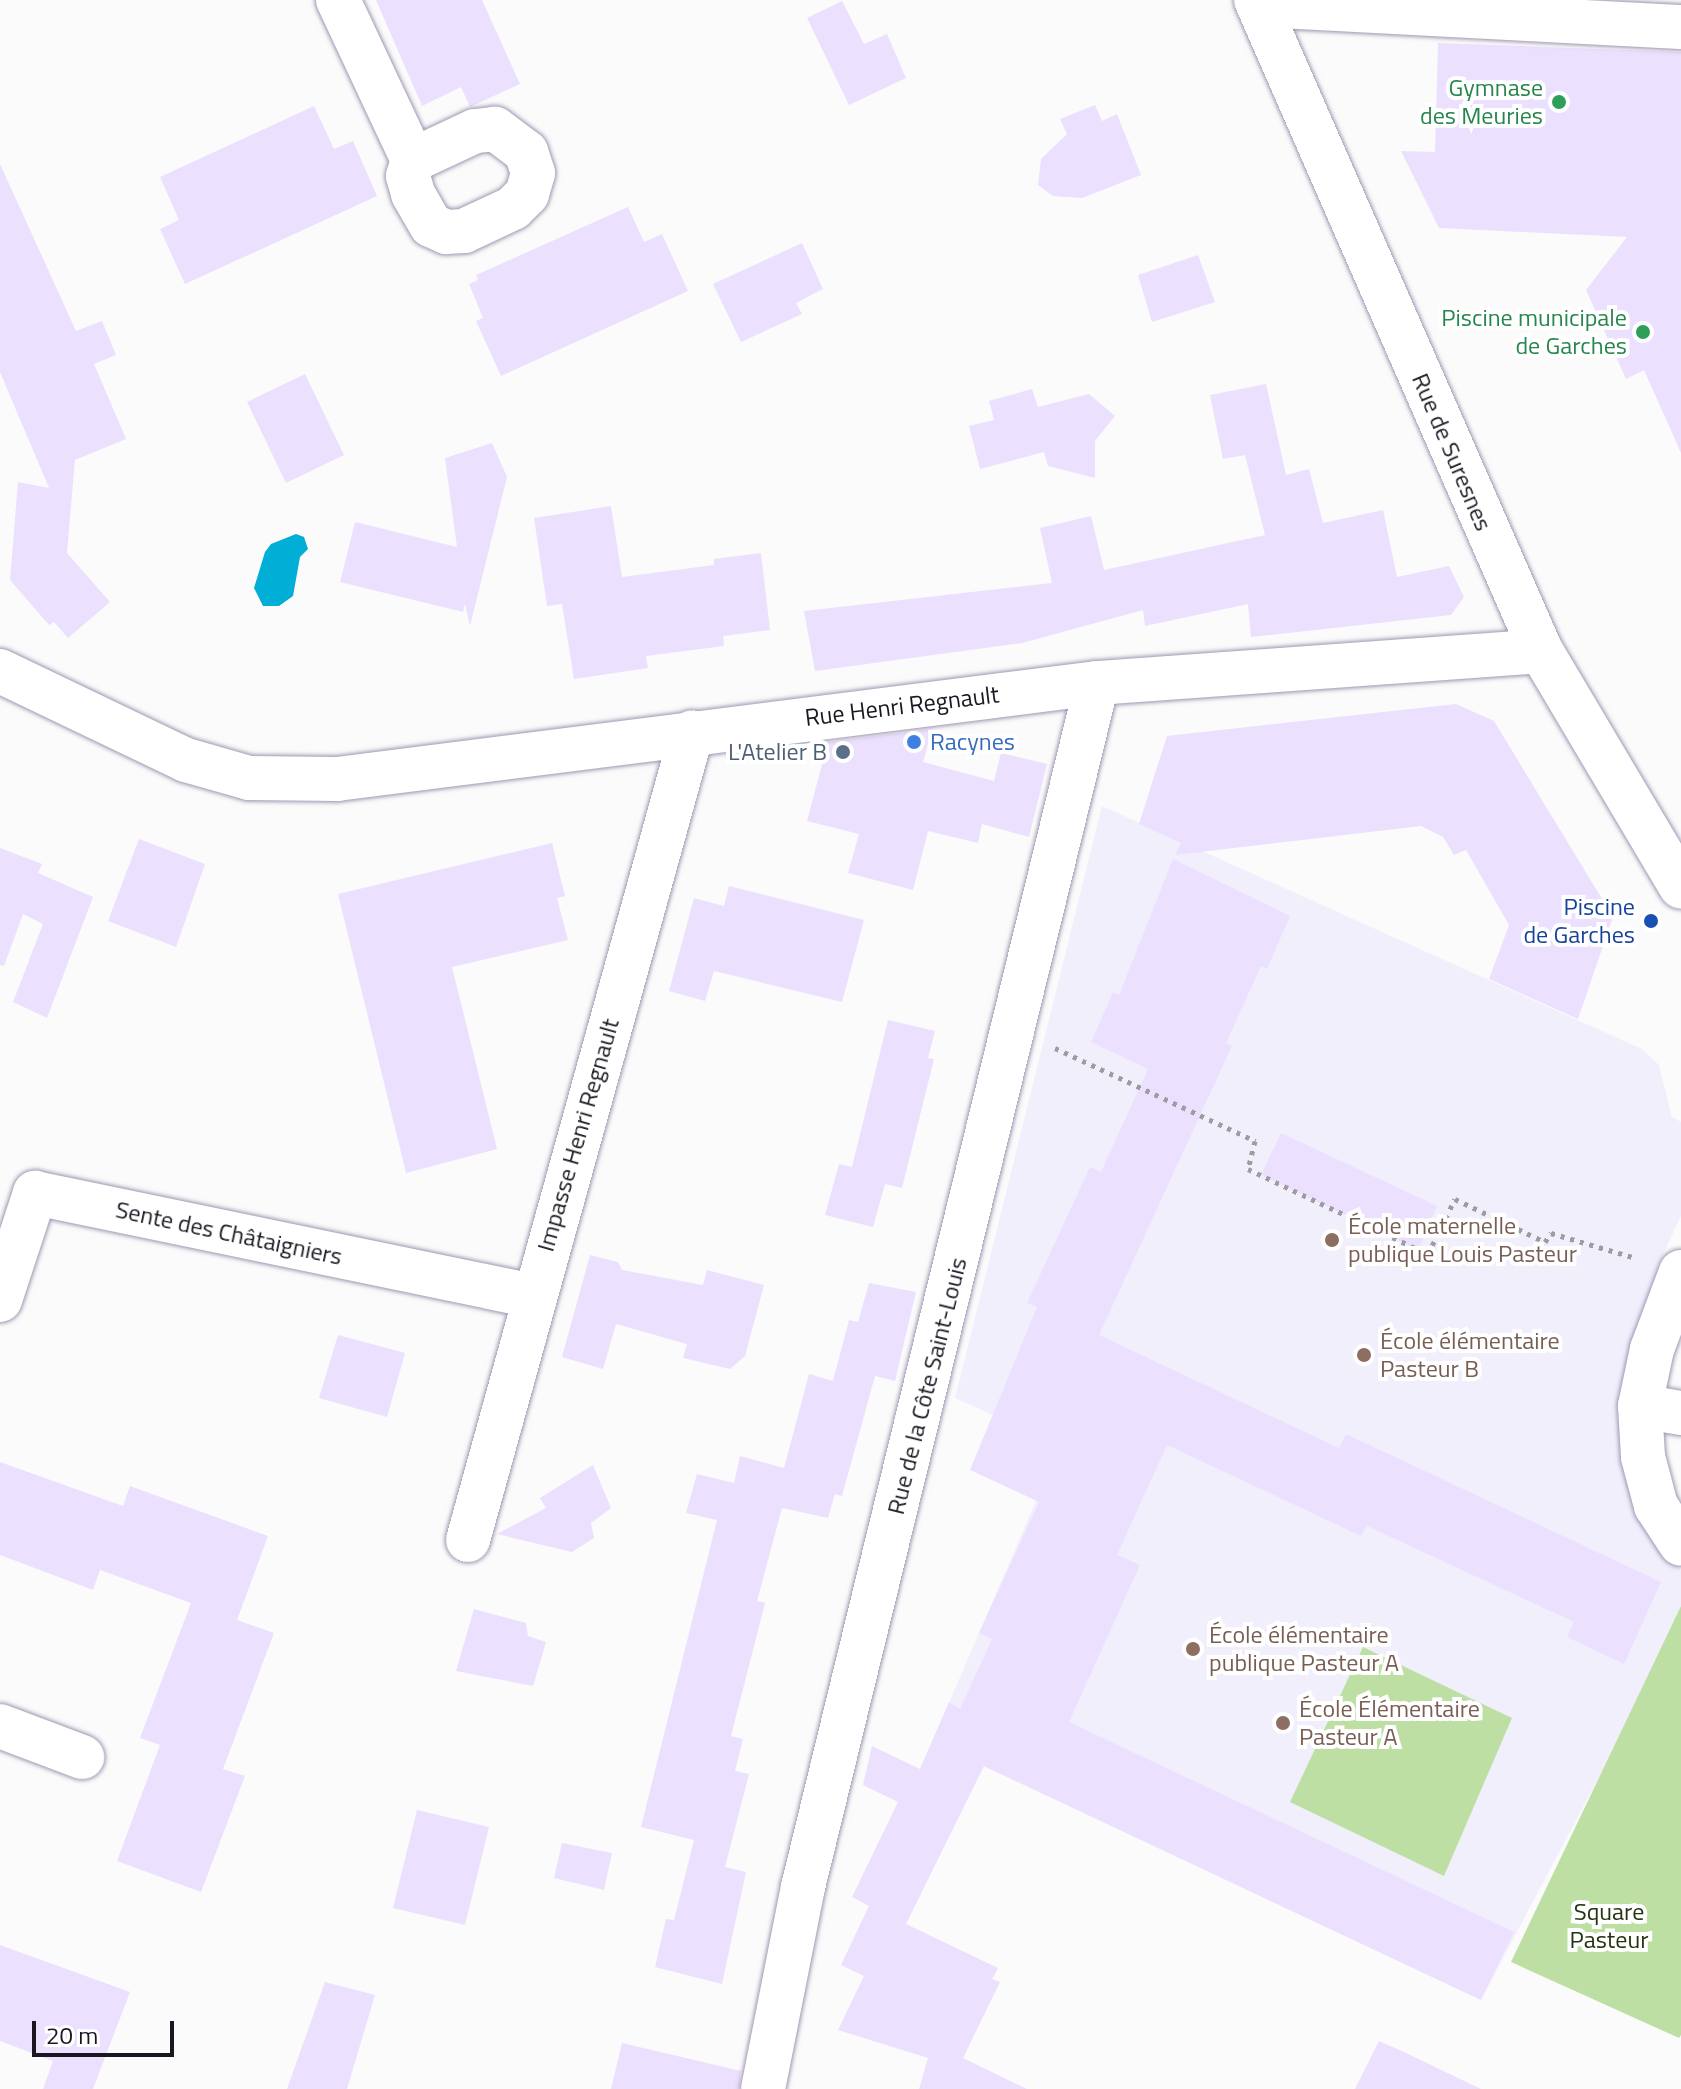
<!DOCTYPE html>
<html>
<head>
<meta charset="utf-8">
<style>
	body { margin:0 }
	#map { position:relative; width:1681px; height:2089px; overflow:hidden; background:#fbfbfb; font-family:"Titillium Web",sans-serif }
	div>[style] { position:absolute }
	.education>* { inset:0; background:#f2effd }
	.green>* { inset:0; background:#bedfa3 }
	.water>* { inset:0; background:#01aed5 }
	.building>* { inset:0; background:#ebe0fe }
	.path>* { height:5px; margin-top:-2.5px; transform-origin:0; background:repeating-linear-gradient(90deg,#9e9ca0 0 4px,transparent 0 10px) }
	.roads { filter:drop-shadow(0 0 2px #a197b3) drop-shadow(0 0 2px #a197b3) }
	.minor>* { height:44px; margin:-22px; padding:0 22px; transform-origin:22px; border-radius:22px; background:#fff }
	.dots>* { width:22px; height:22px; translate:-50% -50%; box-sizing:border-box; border:4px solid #fff; border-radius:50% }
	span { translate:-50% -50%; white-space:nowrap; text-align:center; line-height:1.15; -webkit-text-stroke:8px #fff; paint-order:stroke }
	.leisure-label { font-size:24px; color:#27864d }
	.right { translate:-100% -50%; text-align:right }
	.street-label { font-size:24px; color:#1b1721 }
	.shop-label { font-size:24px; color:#366cbe }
	.left { translate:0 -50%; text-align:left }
	.service-label { font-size:24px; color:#4e5e75 }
	.transit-label { font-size:24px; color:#164399 }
	.education-label { font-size:24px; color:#785e54 }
	.park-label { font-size:24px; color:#223410 }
	.scale { position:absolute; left:32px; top:2021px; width:142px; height:36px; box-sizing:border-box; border:4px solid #1b1721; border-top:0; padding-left:10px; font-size:24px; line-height:28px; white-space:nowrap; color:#1b1721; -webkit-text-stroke:6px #fff; paint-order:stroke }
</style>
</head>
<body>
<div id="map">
	<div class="education">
		<div style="clip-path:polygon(1102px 806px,1642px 1049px,1659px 1065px,1672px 1117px,1681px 1122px,1681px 1216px,1658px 1265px,1633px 1409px,1664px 1548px,1681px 1571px,1681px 1606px,1637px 1705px,1481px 2000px,932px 1742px,1060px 1445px,955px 1398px)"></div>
	</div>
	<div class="green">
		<div style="clip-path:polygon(1681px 1606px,1681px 2035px,1679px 2038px,1511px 1962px)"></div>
		<div style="clip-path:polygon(1363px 1647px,1512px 1718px,1444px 1876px,1290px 1802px)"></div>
	</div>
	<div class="water">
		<div style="clip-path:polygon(296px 534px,304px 537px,308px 549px,300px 557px,293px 596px,279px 606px,263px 606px,254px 588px,265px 552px,271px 544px)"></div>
	</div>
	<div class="building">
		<div style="clip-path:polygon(376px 0,482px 0,520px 84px,470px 107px,461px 87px,422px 106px)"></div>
		<div style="clip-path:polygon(842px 1px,864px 44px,887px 34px,906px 78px,849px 105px,807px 18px)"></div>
		<div style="clip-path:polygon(1438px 43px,1681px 52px,1681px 453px,1644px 370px,1626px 379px,1586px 290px,1627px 237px,1439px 228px,1401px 151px,1435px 152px)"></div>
		<div style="clip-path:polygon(1095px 105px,1102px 121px,1117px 114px,1141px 175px,1082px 198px,1053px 196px,1038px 185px,1041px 159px,1067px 134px,1060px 119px)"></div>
		<div style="clip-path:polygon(314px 106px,334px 149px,353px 141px,377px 196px,185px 284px,160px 229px,179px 220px,160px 177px)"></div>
		<div style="clip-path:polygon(0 164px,76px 331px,102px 321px,116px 355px,94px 364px,126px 439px,75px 460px,67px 553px,110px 602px,68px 638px,54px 622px,49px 625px,10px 580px,18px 482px,49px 488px,0 372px)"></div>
		<div style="clip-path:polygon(628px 207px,644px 242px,662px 234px,688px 291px,501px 376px,476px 321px,483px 318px,469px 284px,478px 280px,476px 275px)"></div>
		<div style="clip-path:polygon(802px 243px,823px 289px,796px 303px,802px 314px,741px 342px,713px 284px)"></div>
		<div style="clip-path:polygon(1198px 255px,1215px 302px,1152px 322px,1138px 275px)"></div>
		<div style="clip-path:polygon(305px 374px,344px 455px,286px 483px,247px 402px)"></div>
		<div style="clip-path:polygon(1266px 384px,1286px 475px,1309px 469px,1323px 523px,1383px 510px,1397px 577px,1449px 566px,1464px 597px,1451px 615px,1251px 637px,1248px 604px,1145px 626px,1143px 610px,1022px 643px,815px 671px,804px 611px,1052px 583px,1040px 528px,1091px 516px,1104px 570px,1265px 535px,1245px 455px,1223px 459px,1210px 395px)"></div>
		<div style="clip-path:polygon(1032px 389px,1038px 407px,1089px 394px,1115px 416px,1095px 441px,1095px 478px,1048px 466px,1044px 452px,980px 469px,969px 426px,994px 420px,989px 401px)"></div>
		<div style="clip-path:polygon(492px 443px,507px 477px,470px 626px,465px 604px,463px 612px,340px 582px,355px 522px,457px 547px,445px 458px)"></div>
		<div style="clip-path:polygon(611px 506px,622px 577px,714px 565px,714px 559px,761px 553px,770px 630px,723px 636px,724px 646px,646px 656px,648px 668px,574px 679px,562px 604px,547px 606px,534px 518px)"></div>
		<div style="clip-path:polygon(1456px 704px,1494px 721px,1613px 917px,1578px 1019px,1489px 979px,1509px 925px,1466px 850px,1454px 855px,1443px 837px,1421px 826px,1175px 855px,1181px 843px,1139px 824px,1167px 736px)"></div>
		<div style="clip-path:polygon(932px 729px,923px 762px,994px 781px,1001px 753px,1047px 764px,1029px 837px,982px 824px,978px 843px,928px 831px,913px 890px,848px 873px,859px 834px,807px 821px,828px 742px)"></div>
		<div style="clip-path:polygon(139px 839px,205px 864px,176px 947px,108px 921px)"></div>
		<div style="clip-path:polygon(552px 843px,565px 896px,557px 898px,568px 940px,452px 967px,497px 1149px,406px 1173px,338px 894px)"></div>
		<div style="clip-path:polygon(0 848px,42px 864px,38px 873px,93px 897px,47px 1018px,13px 1002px,43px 924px,23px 914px,4px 966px,0 965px)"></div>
		<div style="clip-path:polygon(1173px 859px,1290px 916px,1267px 969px,1261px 966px,1226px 1043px,1232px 1046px,1099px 1335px,1339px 1448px,1346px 1434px,1661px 1582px,1624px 1664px,1567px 1637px,1574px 1622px,1367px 1526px,1361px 1536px,1167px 1445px,1117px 1555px,1140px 1565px,1069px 1722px,1514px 1932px,1481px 2000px,984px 1766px,906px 1924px,998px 1968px,992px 1979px,1000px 1982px,963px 2058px,1027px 2089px,919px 2089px,928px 2058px,838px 2030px,864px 1976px,841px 1965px,869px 1906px,852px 1897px,898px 1802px,863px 1785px,872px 1746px,920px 1769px,949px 1702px,960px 1709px,992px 1639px,979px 1633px,1039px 1502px,970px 1470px,1037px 1307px,1027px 1303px,1090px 1167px,1101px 1172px,1148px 1069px,1091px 1042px,1113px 992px,1119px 995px)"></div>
		<div style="clip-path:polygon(729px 886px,864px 920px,842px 1002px,714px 971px,705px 1001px,669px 991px,694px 898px,724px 906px)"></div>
		<div style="clip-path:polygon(888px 1020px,935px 1031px,928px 1058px,934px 1059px,902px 1188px,885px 1184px,873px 1227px,825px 1215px,839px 1164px,852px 1167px)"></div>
		<div style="clip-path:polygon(1281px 1133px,1437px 1206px,1418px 1250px,1261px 1175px)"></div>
		<div style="clip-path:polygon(590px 1255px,618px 1262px,622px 1270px,703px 1285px,707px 1270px,764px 1285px,745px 1356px,730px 1369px,683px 1358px,687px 1344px,616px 1324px,603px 1369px,562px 1357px)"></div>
		<div style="clip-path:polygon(869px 1283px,916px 1292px,895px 1381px,875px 1376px,842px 1496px,835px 1494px,828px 1518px,782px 1508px,757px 1601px,765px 1603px,731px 1736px,743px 1739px,735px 1771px,749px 1774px,725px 1867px,746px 1872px,722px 1984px,655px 1967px,666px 1919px,674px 1920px,694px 1840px,641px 1827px,717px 1520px,686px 1513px,697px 1474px,734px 1483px,740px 1456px,784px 1468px,809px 1374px,833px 1381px,849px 1320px,858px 1322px)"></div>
		<div style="clip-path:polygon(338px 1335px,405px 1353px,387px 1417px,319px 1398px)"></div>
		<div style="clip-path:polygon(0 1462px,123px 1506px,130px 1486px,268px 1536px,237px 1620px,274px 1633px,223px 1769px,245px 1776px,201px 1892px,117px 1861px,160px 1745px,140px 1738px,191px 1603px,100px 1570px,93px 1590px,0 1555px)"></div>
		<div style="clip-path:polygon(593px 1465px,611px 1508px,591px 1523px,594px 1538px,572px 1552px,497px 1534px,546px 1508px,540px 1498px)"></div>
		<div style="clip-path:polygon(474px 1609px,526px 1623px,528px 1636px,546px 1642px,533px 1686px,456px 1671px)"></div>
		<div style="clip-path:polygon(417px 1810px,489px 1827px,465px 1925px,393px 1908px)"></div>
		<div style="clip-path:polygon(562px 1843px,612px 1853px,604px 1890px,554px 1878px)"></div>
		<div style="clip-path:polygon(0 1945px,130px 1992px,93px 2089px,43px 2089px,53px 2061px,0 2041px)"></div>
		<div style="clip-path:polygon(325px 1982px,375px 1995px,347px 2089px,287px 2089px)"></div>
		<div style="clip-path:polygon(1379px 2041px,1406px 2053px,1481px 2089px,1355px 2089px)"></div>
		<div style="clip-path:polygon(622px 2043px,741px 2071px,739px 2089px,611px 2089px)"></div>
	</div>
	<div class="path">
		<div style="left:1055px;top:1048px;width:221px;rotate:24.9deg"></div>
		<div style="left:1255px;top:1141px;width:29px;rotate:104deg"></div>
		<div style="left:1248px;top:1169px;width:199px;rotate:25.3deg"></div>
		<div style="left:1428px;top:1254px;width:61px;rotate:-63.9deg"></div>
		<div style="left:1455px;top:1199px;width:100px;rotate:25.5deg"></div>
		<div style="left:1545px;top:1242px;width:11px;rotate:-56deg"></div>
		<div style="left:1551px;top:1233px;width:89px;rotate:16.4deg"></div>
	</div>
	<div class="roads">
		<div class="minor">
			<div style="left:338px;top:0;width:177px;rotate:64.9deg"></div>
			<div style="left:413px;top:160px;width:17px;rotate:107deg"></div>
			<div style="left:408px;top:176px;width:19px;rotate:74deg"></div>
			<div style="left:413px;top:194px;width:36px;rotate:60deg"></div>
			<div style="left:431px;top:225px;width:17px;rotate:25deg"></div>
			<div style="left:446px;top:232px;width:18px;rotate:-3deg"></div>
			<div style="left:464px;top:231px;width:54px;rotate:-25.1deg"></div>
			<div style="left:513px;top:208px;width:20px;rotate:-45deg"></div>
			<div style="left:527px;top:194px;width:22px;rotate:-74deg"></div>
			<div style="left:533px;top:173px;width:22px;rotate:-108deg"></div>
			<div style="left:526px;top:152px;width:39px;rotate:-143deg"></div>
			<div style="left:495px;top:129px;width:20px;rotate:174deg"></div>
			<div style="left:475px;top:131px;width:68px;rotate:154.9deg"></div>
			<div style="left:1256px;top:0;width:711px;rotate:66.36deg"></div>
			<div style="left:1541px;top:651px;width:274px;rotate:59.3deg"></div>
			<div style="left:1259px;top:5px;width:423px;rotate:3deg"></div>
			<div style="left:0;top:671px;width:206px;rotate:25.6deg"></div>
			<div style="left:186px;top:760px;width:66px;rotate:15.9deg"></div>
			<div style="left:249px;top:778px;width:88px;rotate:0.7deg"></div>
			<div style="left:337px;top:779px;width:766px;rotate:-7.2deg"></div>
			<div style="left:1097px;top:683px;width:445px;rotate:-4.1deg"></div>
			<div style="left:1681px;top:1272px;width:82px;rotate:110.6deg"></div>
			<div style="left:1652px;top:1349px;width:58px;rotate:101.9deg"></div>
			<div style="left:1640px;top:1406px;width:51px;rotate:86.6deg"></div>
			<div style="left:1643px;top:1457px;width:51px;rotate:75.1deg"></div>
			<div style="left:1656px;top:1506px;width:45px;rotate:56.7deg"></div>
			<div style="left:0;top:1300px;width:113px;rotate:-71.9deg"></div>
			<div style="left:35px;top:1193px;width:509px;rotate:11.69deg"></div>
			<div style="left:1640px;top:1406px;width:42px;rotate:9.7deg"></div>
			<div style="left:468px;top:1540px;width:838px;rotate:-74.51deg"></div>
			<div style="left:0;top:1726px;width:88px;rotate:20.7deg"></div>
			<div style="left:763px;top:2089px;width:206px;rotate:-78.8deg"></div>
			<div style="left:803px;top:1887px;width:1239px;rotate:-76.28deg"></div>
		</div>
	</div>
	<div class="dots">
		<div style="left:1559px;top:102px;background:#2e9e5b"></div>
		<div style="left:1643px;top:332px;background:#2e9e5b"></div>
		<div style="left:914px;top:742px;background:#3f7fe0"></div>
		<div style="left:843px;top:752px;background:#5c6f8a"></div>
		<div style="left:1651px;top:921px;background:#1a4fb4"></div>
		<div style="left:1332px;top:1240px;background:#8d6e63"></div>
		<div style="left:1364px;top:1355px;background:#8d6e63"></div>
		<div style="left:1193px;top:1649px;background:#8d6e63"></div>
		<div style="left:1283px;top:1723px;background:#8d6e63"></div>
	</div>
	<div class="leisure-label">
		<span class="right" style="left:1543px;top:102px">Gymnase<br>des Meuries</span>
		<span class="right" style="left:1627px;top:332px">Piscine municipale<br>de Garches</span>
	</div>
	<div class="street-label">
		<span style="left:1452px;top:452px;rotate:67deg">Rue de Suresnes</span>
		<span style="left:902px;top:706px;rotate:-7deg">Rue Henri Regnault</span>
		<span style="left:578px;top:1135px;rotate:-74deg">Impasse Henri Regnault</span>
		<span style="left:229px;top:1233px;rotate:12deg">Sente des Châtaigniers</span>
		<span style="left:927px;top:1386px;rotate:-76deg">Rue de la Côte Saint-Louis</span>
	</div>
	<div class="shop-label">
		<span class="left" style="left:930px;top:742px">Racynes</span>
	</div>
	<div class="service-label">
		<span class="right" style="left:827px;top:752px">L'Atelier B</span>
	</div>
	<div class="transit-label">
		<span class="right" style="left:1635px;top:921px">Piscine<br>de Garches</span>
	</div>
	<div class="education-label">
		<span class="left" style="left:1348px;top:1240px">École maternelle<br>publique Louis Pasteur</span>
		<span class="left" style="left:1380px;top:1355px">École élémentaire<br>Pasteur B</span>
		<span class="left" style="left:1209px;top:1649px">École élémentaire<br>publique Pasteur A</span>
		<span class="left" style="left:1299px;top:1723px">École Élémentaire<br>Pasteur A</span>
	</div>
	<div class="park-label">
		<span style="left:1609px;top:1926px">Square<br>Pasteur</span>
	</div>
	<div class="scale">20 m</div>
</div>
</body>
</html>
